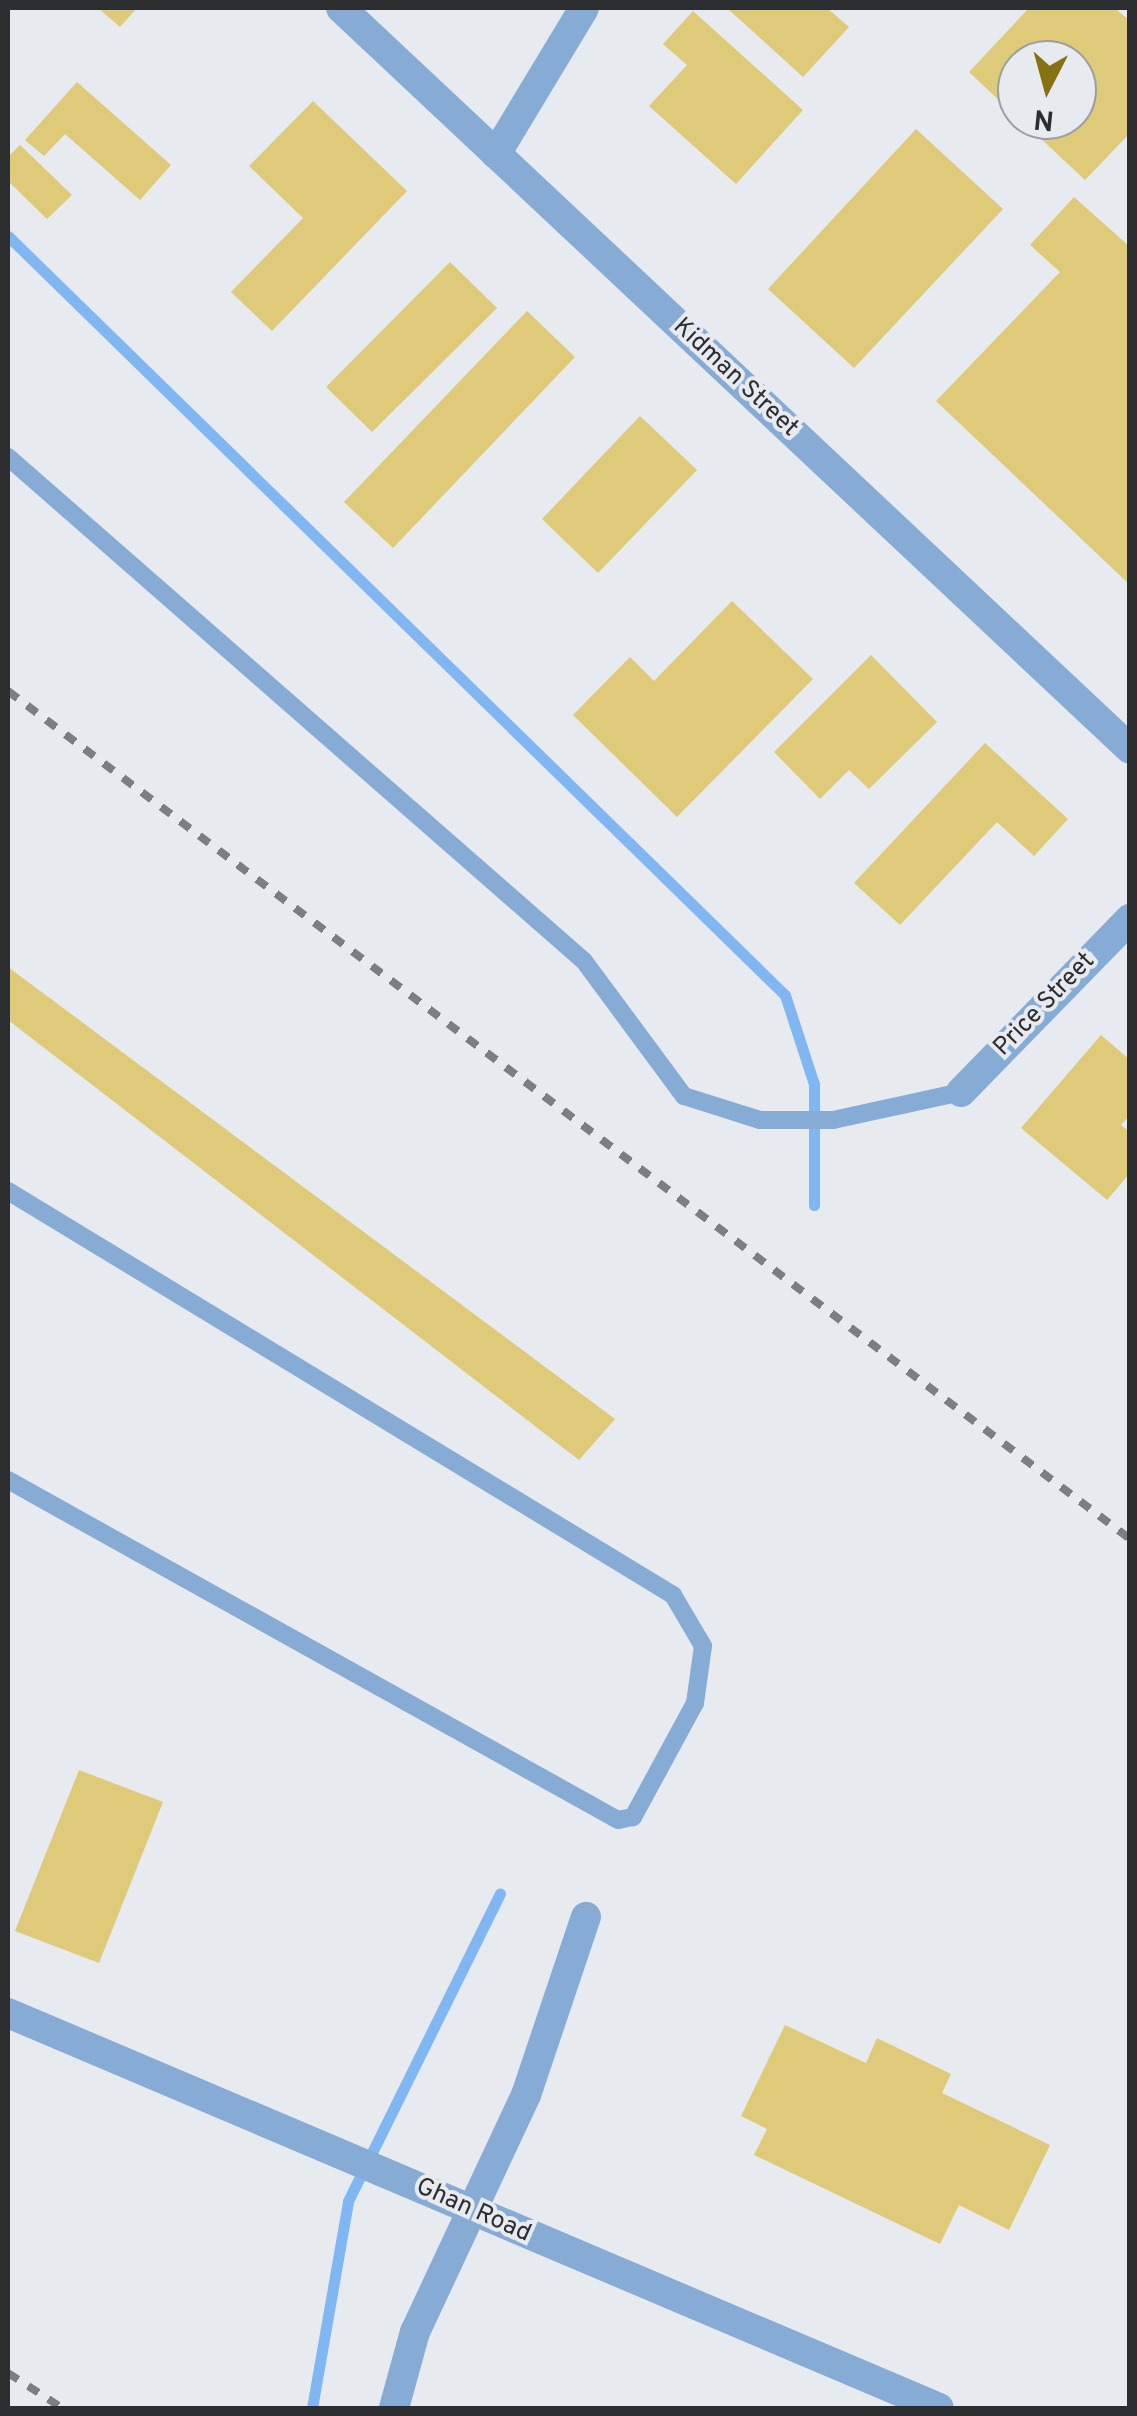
<!DOCTYPE html>
<html>
<head>
<meta charset="utf-8">
<style>
	body { margin:0 }
	#map { position:relative; width:1137px; height:2416px; overflow:hidden; background:#e7eaee; font-family:Overpass,sans-serif }
	div>[style] { position:absolute }
	.stream>* { height:11px; margin:-5.5px; padding:0 5.5px; transform-origin:5.5px; border-radius:5.5px; background:#80b6f2 }
	.building>* { inset:0; background:#dfca79 }
	.lane>* { height:18px; margin:-9px; padding:0 9px; transform-origin:9px; border-radius:9px; background:#86acd6 }
	.street>* { height:30px; margin:-15px; padding:0 15px; transform-origin:15px; border-radius:15px; background:#86acd6 }
	.rail>* { height:8px; margin-top:-4px; transform-origin:0; background:repeating-linear-gradient(90deg,#7d7e81 0 12px,transparent 0 24px) }
	span { translate:-50% -50%; white-space:nowrap; text-align:center; line-height:1.15; -webkit-text-stroke:8px #e7eaee; paint-order:stroke }
	.street-label { font-size:25px; color:#2c2d2f }
	.frame { position:absolute; inset:0; border:10px solid #2c2d2f; pointer-events:none }
	.north { position:absolute; left:997px; top:40px; width:100px; height:100px; box-sizing:border-box; background:#e7eaee; border:2px solid #9c9ea2; border-radius:50%; rotate:186deg; font-size:28px; font-weight:700; line-height:40px; text-align:center; color:#2c2d2f }
	.north::after { content:''; display:block; margin:auto; width:35px; height:45px; background:#877213; clip-path:polygon(50% 0,100% 100%,50% 72%,0 100%) }
</style>
</head>
<body>
<div id="map">
	<div class="stream">
		<div style="left:8px;top:236px;width:1086px;rotate:44.33deg"></div>
		<div style="left:785px;top:995px;width:94px;rotate:72deg"></div>
		<div style="left:814px;top:1084px;width:121px;rotate:90deg"></div>
		<div style="left:312px;top:2408px;width:210px;rotate:-80.1deg"></div>
		<div style="left:348px;top:2201px;width:343px;rotate:-63.7deg"></div>
	</div>
	<div class="building">
		<div style="clip-path:polygon(98px 8px,137px 8px,120px 27px)"></div>
		<div style="clip-path:polygon(727px 8px,827px 8px,849px 27px,803px 77px)"></div>
		<div style="clip-path:polygon(1029px 8px,1115px 8px,1130px 21px,1130px 133px,1085px 180px,1021px 120px,1077px 120px,1077px 60px,1017px 60px,1017px 117px,969px 72px)"></div>
		<div style="clip-path:polygon(693px 11px,803px 110px,736px 184px,649px 106px,687px 65px,663px 44px)"></div>
		<div style="clip-path:polygon(77px 82px,171px 165px,140px 200px,65px 134px,44px 156px,25px 140px)"></div>
		<div style="clip-path:polygon(313px 101px,407px 191px,272px 331px,231px 292px,303px 218px,249px 166px)"></div>
		<div style="clip-path:polygon(916px 129px,1003px 209px,854px 368px,768px 289px)"></div>
		<div style="clip-path:polygon(20px 145px,72px 195px,47px 219px,8px 181px,8px 157px)"></div>
		<div style="clip-path:polygon(1074px 197px,1130px 247px,1130px 585px,936px 401px,1060px 272px,1030px 245px)"></div>
		<div style="clip-path:polygon(450px 262px,497px 308px,372px 432px,326px 387px)"></div>
		<div style="clip-path:polygon(527px 311px,575px 357px,393px 548px,344px 502px)"></div>
		<div style="clip-path:polygon(640px 416px,697px 470px,598px 573px,542px 519px)"></div>
		<div style="clip-path:polygon(732px 601px,813px 679px,677px 817px,573px 715px,630px 657px,654px 681px)"></div>
		<div style="clip-path:polygon(871px 655px,937px 722px,869px 789px,849px 770px,820px 799px,774px 752px)"></div>
		<div style="clip-path:polygon(985px 743px,1068px 819px,1034px 856px,997px 822px,900px 925px,854px 883px)"></div>
		<div style="clip-path:polygon(8px 967px,615px 1419px,579px 1460px,8px 1020px)"></div>
		<div style="clip-path:polygon(1101px 1035px,1130px 1060px,1130px 1115px,1121px 1125px,1130px 1132px,1130px 1173px,1107px 1200px,1021px 1128px)"></div>
		<div style="clip-path:polygon(79px 1770px,163px 1802px,99px 1963px,15px 1931px)"></div>
		<div style="clip-path:polygon(785px 2025px,866px 2063px,877px 2038px,951px 2074px,942px 2093px,1050px 2145px,1009px 2230px,959px 2205px,940px 2244px,754px 2155px,767px 2129px,741px 2116px)"></div>
	</div>
	<div class="lane">
		<div style="left:8px;top:457px;width:765px;rotate:41.19deg"></div>
		<div style="left:584px;top:961px;width:168px;rotate:53.5deg"></div>
		<div style="left:684px;top:1096px;width:80px;rotate:17.5deg"></div>
		<div style="left:760px;top:1120px;width:73px"></div>
		<div style="left:833px;top:1120px;width:131px;rotate:-12.3deg"></div>
		<div style="left:8px;top:1191px;width:778px;rotate:31.28deg"></div>
		<div style="left:673px;top:1595px;width:59px;rotate:59.5deg"></div>
		<div style="left:703px;top:1646px;width:58px;rotate:98deg"></div>
		<div style="left:695px;top:1703px;width:130px;rotate:118.5deg"></div>
		<div style="left:633px;top:1817px;width:15px;rotate:169deg"></div>
		<div style="left:618px;top:1820px;width:698px;rotate:-150.87deg"></div>
	</div>
	<div class="street">
		<div style="left:341px;top:8px;width:1082px;rotate:43.2deg"></div>
		<div style="left:496px;top:154px;width:170px;rotate:-58.9deg"></div>
		<div style="left:961px;top:1092px;width:242px;rotate:-45.7deg"></div>
		<div style="left:8px;top:2013px;width:1011px;rotate:22.99deg"></div>
		<div style="left:394px;top:2408px;width:79px;rotate:-74.6deg"></div>
		<div style="left:415px;top:2332px;width:262px;rotate:-64.9deg"></div>
		<div style="left:526px;top:2095px;width:188px;rotate:-71.4deg"></div>
	</div>
	<div class="rail">
		<div style="left:8px;top:691px;width:1406px;rotate:37.08deg"></div>
		<div style="left:8px;top:2373px;width:64px;rotate:32.9deg"></div>
	</div>
	<div class="street-label">
		<span style="left:735px;top:378px;rotate:43deg">Kidman Street</span>
		<span style="left:1045px;top:1005px;rotate:-46deg">Price Street</span>
		<span style="left:473px;top:2211px;rotate:24deg">Ghan Road</span>
	</div>
	<div class="frame"></div>
	<div class="north">N</div>
</div>
</body>
</html>
